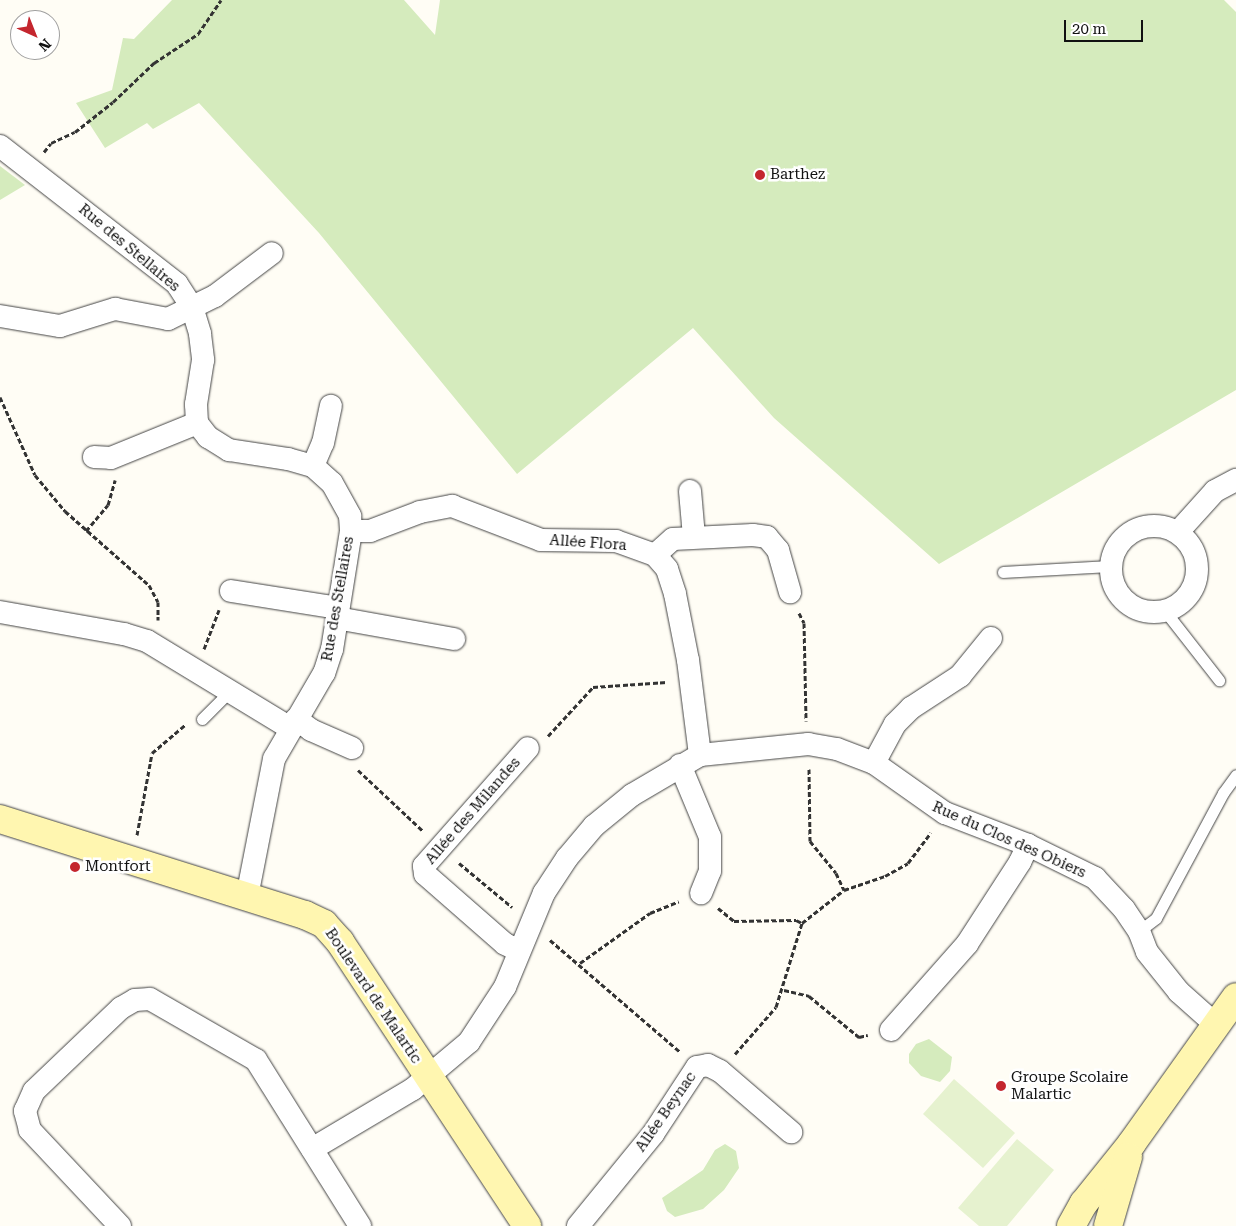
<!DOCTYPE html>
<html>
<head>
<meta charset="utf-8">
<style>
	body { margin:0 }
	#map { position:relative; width:1236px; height:1226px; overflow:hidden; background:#fffdf5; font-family:"Roboto Serif",serif }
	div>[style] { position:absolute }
	.green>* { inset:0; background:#d5ebbd }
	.pitch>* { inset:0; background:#e6f2cf }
	.path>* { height:3px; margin-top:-1.5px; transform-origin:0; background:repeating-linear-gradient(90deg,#333 0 5px,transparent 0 7.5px) }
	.roads { filter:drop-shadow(0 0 1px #444) drop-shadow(0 0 1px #444) }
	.lane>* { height:11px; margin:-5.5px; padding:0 5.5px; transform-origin:5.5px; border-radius:5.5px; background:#fff }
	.street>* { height:22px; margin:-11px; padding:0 11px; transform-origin:11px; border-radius:11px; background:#fff }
	.street>.ring { margin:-11px; padding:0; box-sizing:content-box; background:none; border:22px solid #fff; border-radius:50% }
	.secondary>* { height:28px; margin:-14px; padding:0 14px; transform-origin:14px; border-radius:14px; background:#fff6b0 }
	.dots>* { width:14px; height:14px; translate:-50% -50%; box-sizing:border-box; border:2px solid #fff; border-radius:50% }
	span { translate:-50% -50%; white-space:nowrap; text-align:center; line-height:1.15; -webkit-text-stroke:5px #fff; paint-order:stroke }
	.poi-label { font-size:15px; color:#111 }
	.left { translate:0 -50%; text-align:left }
	.street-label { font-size:15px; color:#111 }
	.north { position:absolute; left:10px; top:10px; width:50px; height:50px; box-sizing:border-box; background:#fff; border:1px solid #a0a0a0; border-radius:50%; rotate:136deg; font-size:14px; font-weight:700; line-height:20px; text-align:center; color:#111 }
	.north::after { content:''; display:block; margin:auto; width:18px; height:22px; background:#c4262e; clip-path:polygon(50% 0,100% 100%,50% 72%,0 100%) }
	.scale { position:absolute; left:1064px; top:20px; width:79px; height:22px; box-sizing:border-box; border:2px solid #111; border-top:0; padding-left:6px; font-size:15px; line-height:18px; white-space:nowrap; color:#111; -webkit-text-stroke:4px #fff; paint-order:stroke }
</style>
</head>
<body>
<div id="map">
	<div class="green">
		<div style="clip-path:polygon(172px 0,404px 0,435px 35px,440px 0,1224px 0,1236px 12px,1236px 390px,939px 564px,774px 418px,693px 328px,517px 474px,319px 233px,199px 103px,153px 129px,147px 123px,105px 148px,76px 103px,112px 90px,123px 38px,134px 39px)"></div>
		<div style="clip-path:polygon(0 166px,25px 185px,0 200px)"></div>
		<div style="clip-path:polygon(929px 1039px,952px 1057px,950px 1071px,940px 1082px,921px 1076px,909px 1063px,909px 1054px,916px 1044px)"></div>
		<div style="clip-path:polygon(725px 1144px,736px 1151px,739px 1168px,724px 1190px,703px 1209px,675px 1217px,667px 1211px,662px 1198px,703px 1170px,715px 1150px)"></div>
	</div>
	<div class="pitch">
		<div style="clip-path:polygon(954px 1079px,1015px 1133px,983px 1168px,923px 1114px)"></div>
		<div style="clip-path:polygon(1017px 1139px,1054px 1170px,1007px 1226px,979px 1226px,958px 1208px)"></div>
	</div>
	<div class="path">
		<div style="left:44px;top:152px;width:11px;rotate:-52deg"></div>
		<div style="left:51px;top:143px;width:26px;rotate:-25deg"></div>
		<div style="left:75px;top:132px;width:48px;rotate:-38.3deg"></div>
		<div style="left:113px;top:102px;width:57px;rotate:-43.6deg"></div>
		<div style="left:154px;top:63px;width:53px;rotate:-33.4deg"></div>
		<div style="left:198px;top:34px;width:41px;rotate:-55.9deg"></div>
		<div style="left:0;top:397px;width:85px;rotate:65.8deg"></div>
		<div style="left:35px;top:475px;width:47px;rotate:50.2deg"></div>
		<div style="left:65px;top:511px;width:112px;rotate:41.4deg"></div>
		<div style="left:149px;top:585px;width:19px;rotate:62deg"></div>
		<div style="left:158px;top:602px;width:18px;rotate:90deg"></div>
		<div style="left:86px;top:531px;width:34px;rotate:-50deg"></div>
		<div style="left:108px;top:505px;width:26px;rotate:-74deg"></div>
		<div style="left:799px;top:613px;width:11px;rotate:63deg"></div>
		<div style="left:804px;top:623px;width:98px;rotate:88.8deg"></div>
		<div style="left:204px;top:649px;width:42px;rotate:-69deg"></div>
		<div style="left:548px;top:736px;width:67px;rotate:-47.4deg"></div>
		<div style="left:593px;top:687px;width:74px;rotate:-3.9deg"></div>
		<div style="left:809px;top:769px;width:72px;rotate:89.2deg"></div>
		<div style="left:810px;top:841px;width:41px;rotate:50.9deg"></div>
		<div style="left:836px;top:873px;width:19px;rotate:65deg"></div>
		<div style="left:358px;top:770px;width:89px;rotate:43.2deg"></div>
		<div style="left:137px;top:835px;width:83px;rotate:-79.6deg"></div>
		<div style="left:152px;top:753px;width:43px;rotate:-40.3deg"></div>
		<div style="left:459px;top:863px;width:69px;rotate:39.7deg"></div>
		<div style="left:718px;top:908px;width:21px;rotate:39deg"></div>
		<div style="left:734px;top:921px;width:62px;rotate:-0.9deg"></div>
		<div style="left:796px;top:920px;width:7px;rotate:27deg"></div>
		<div style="left:550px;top:940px;width:172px;rotate:40.7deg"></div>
		<div style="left:580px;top:963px;width:86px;rotate:-35.5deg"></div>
		<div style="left:650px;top:913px;width:31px;rotate:-22deg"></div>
		<div style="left:784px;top:990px;width:26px;rotate:13deg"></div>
		<div style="left:809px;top:996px;width:65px;rotate:39.4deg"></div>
		<div style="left:859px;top:1037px;width:9px;rotate:-13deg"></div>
		<div style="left:735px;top:1054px;width:62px;rotate:-48.9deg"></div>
		<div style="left:776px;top:1007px;width:88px;rotate:-72.8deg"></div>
		<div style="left:802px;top:923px;width:53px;rotate:-38.2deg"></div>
		<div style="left:844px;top:890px;width:43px;rotate:-18.9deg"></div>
		<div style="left:885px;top:876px;width:26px;rotate:-29deg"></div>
		<div style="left:908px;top:863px;width:38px;rotate:-53deg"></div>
	</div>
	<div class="roads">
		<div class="lane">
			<div style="left:1003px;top:572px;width:106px;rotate:-3.2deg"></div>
			<div style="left:1165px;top:611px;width:88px;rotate:52deg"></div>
			<div style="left:202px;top:719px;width:33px;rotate:-45deg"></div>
			<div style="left:225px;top:696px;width:9px;rotate:-69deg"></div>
			<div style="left:1139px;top:931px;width:21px;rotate:-37deg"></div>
			<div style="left:1156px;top:918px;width:142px;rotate:-61.8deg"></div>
			<div style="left:1223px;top:793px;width:22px;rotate:-54deg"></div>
		</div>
		<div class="street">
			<div style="left:0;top:146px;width:224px;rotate:37.9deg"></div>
			<div style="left:177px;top:284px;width:27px;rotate:57deg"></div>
			<div style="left:192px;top:307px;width:28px;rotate:73deg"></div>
			<div style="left:200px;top:334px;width:26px;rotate:83deg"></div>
			<div style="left:203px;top:360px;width:45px;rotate:99deg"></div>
			<div style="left:196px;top:404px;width:19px;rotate:87deg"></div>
			<div style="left:197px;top:423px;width:18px;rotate:52deg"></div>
			<div style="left:208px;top:437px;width:25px;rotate:32deg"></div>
			<div style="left:229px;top:450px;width:60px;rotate:8.7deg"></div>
			<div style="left:288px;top:459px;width:26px;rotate:16deg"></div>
			<div style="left:313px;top:466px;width:25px;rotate:42deg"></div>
			<div style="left:332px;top:483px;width:38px;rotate:61deg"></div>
			<div style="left:350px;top:516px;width:15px;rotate:86deg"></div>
			<div style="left:351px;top:531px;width:120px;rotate:99.1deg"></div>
			<div style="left:332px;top:649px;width:25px;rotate:108deg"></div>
			<div style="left:324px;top:673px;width:99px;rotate:120.2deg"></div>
			<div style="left:274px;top:759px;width:141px;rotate:101.1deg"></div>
			<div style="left:0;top:316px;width:61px;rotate:9.5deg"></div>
			<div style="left:60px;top:326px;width:58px;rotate:-17.2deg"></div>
			<div style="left:115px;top:309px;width:54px;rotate:10.7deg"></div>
			<div style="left:168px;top:319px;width:52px;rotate:-26.1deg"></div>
			<div style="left:215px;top:296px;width:71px;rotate:-37deg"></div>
			<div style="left:94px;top:457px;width:17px;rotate:3deg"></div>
			<div style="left:111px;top:458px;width:93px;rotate:-22.1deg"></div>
			<div style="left:313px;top:466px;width:25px;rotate:-67deg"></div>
			<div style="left:323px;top:443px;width:38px;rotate:-78deg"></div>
			<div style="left:690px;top:491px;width:46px;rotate:85deg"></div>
			<div class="ring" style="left:1111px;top:526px;width:64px;height:64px"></div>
			<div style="left:351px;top:531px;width:19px"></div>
			<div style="left:370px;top:531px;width:53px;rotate:-20.8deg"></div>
			<div style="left:420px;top:512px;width:33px;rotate:-11deg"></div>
			<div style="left:452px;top:506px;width:95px;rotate:20.9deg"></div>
			<div style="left:541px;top:540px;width:75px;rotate:0.8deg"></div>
			<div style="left:616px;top:541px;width:41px;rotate:19.7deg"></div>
			<div style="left:655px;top:555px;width:18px;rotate:49deg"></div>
			<div style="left:667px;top:569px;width:26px;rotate:72deg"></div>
			<div style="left:675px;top:594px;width:67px;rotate:78.9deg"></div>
			<div style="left:688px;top:660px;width:96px;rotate:82.8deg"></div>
			<div style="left:1178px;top:532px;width:55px;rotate:-47.9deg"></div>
			<div style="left:1215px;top:491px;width:24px;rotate:-28deg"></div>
			<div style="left:655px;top:555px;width:24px;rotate:-42deg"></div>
			<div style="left:673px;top:539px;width:80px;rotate:-2.9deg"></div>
			<div style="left:753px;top:535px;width:14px;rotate:8deg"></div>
			<div style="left:767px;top:537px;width:17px;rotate:50deg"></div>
			<div style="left:778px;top:550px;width:44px;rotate:74.1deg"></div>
			<div style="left:231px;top:591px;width:108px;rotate:9deg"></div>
			<div style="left:0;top:612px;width:126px;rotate:10.1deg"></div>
			<div style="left:124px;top:634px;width:24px;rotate:17deg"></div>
			<div style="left:147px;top:641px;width:167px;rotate:31.3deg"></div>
			<div style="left:337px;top:618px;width:119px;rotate:10.2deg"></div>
			<div style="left:296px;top:719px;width:19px;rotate:36deg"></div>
			<div style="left:311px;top:730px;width:45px;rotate:23.7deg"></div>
			<div style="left:874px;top:763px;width:44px;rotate:-61.7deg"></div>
			<div style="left:895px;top:724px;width:23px;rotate:-45deg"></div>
			<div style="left:911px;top:708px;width:59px;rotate:-33.1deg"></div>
			<div style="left:960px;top:676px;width:49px;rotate:-50.8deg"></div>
			<div style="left:680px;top:765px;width:78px;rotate:67.4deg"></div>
			<div style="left:710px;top:837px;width:34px;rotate:90deg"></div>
			<div style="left:710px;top:871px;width:24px;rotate:112deg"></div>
			<div style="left:519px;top:951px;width:16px;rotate:-153deg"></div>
			<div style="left:505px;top:944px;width:106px;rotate:-138.8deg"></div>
			<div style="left:425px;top:874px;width:8px;rotate:-97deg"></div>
			<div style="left:424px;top:866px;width:157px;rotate:-48.6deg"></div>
			<div style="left:891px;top:1030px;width:115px;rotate:-48.5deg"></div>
			<div style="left:967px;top:944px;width:98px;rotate:-57.1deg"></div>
			<div style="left:1020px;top:862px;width:19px;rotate:-65deg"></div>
			<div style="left:312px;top:1149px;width:117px;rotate:-30.7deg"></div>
			<div style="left:413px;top:1089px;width:73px;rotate:-40deg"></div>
			<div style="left:469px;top:1042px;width:66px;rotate:-56.8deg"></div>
			<div style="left:505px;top:987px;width:102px;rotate:-67.5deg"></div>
			<div style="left:544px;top:893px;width:42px;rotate:-56.7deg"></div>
			<div style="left:567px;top:858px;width:42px;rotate:-49.8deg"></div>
			<div style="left:594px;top:826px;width:49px;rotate:-39.2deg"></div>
			<div style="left:632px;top:795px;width:79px;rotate:-30.5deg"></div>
			<div style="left:700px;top:755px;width:109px;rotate:-5.8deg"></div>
			<div style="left:808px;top:744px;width:29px;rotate:10deg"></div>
			<div style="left:837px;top:749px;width:40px;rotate:21deg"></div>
			<div style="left:874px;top:763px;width:87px;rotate:35.2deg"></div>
			<div style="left:945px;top:813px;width:89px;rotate:21.1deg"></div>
			<div style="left:1028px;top:845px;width:75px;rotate:26.2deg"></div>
			<div style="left:1095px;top:878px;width:42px;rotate:46.9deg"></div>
			<div style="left:1124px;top:909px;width:27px;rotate:56deg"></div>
			<div style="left:1139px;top:931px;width:22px;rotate:69deg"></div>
			<div style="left:1147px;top:952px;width:51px;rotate:51.3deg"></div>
			<div style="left:1179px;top:992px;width:50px;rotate:41.7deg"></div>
			<div style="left:120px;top:1226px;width:132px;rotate:-133.2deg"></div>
			<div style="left:30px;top:1130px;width:20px;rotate:-105deg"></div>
			<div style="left:25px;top:1111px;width:22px;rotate:-66deg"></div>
			<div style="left:34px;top:1091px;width:120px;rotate:-43.7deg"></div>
			<div style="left:121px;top:1008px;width:16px;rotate:-30deg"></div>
			<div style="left:135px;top:1000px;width:15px;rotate:-4deg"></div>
			<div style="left:150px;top:999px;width:122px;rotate:29.9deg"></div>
			<div style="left:256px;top:1060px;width:196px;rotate:57.9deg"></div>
			<div style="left:578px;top:1226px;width:119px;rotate:-50.8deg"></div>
			<div style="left:653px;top:1134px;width:80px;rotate:-56.7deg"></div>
			<div style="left:697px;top:1067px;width:11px;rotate:-10deg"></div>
			<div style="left:708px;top:1065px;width:13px;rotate:27deg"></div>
			<div style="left:720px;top:1071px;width:94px;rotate:40.7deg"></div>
		</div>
		<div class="secondary">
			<div style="left:0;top:819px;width:320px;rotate:17.5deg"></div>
			<div style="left:305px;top:915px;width:21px;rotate:25deg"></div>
			<div style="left:324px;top:924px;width:24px;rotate:48deg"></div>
			<div style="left:340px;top:942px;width:340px;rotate:56.6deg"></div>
			<div style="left:1071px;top:1226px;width:26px;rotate:-61deg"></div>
			<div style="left:1084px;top:1203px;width:77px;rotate:-51.3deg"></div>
			<div style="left:1132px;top:1143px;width:179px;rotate:-54.5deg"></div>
			<div style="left:1108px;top:1226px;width:72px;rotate:-73.8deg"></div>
		</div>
	</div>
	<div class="dots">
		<div style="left:760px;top:175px;background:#c4262e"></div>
		<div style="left:75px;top:867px;background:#c4262e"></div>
		<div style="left:1001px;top:1086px;background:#c4262e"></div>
	</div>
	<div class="poi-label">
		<span class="left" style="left:770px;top:175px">Barthez</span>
		<span class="left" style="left:85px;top:867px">Montfort</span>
		<span class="left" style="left:1011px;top:1086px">Groupe Scolaire<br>Malartic</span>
	</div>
	<div class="street-label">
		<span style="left:129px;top:248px;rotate:40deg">Rue des Stellaires</span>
		<span style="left:588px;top:543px;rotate:4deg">Allée Flora</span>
		<span style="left:338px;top:599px;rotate:-80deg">Rue des Stellaires</span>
		<span style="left:473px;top:811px;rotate:-49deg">Allée des Milandes</span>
		<span style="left:1009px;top:840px;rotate:24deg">Rue du Clos des Obiers</span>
		<span style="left:373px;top:996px;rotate:56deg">Boulevard de Malartic</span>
		<span style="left:666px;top:1112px;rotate:-55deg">Allée Beynac</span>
	</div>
	<div class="north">N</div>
	<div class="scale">20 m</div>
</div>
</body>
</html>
